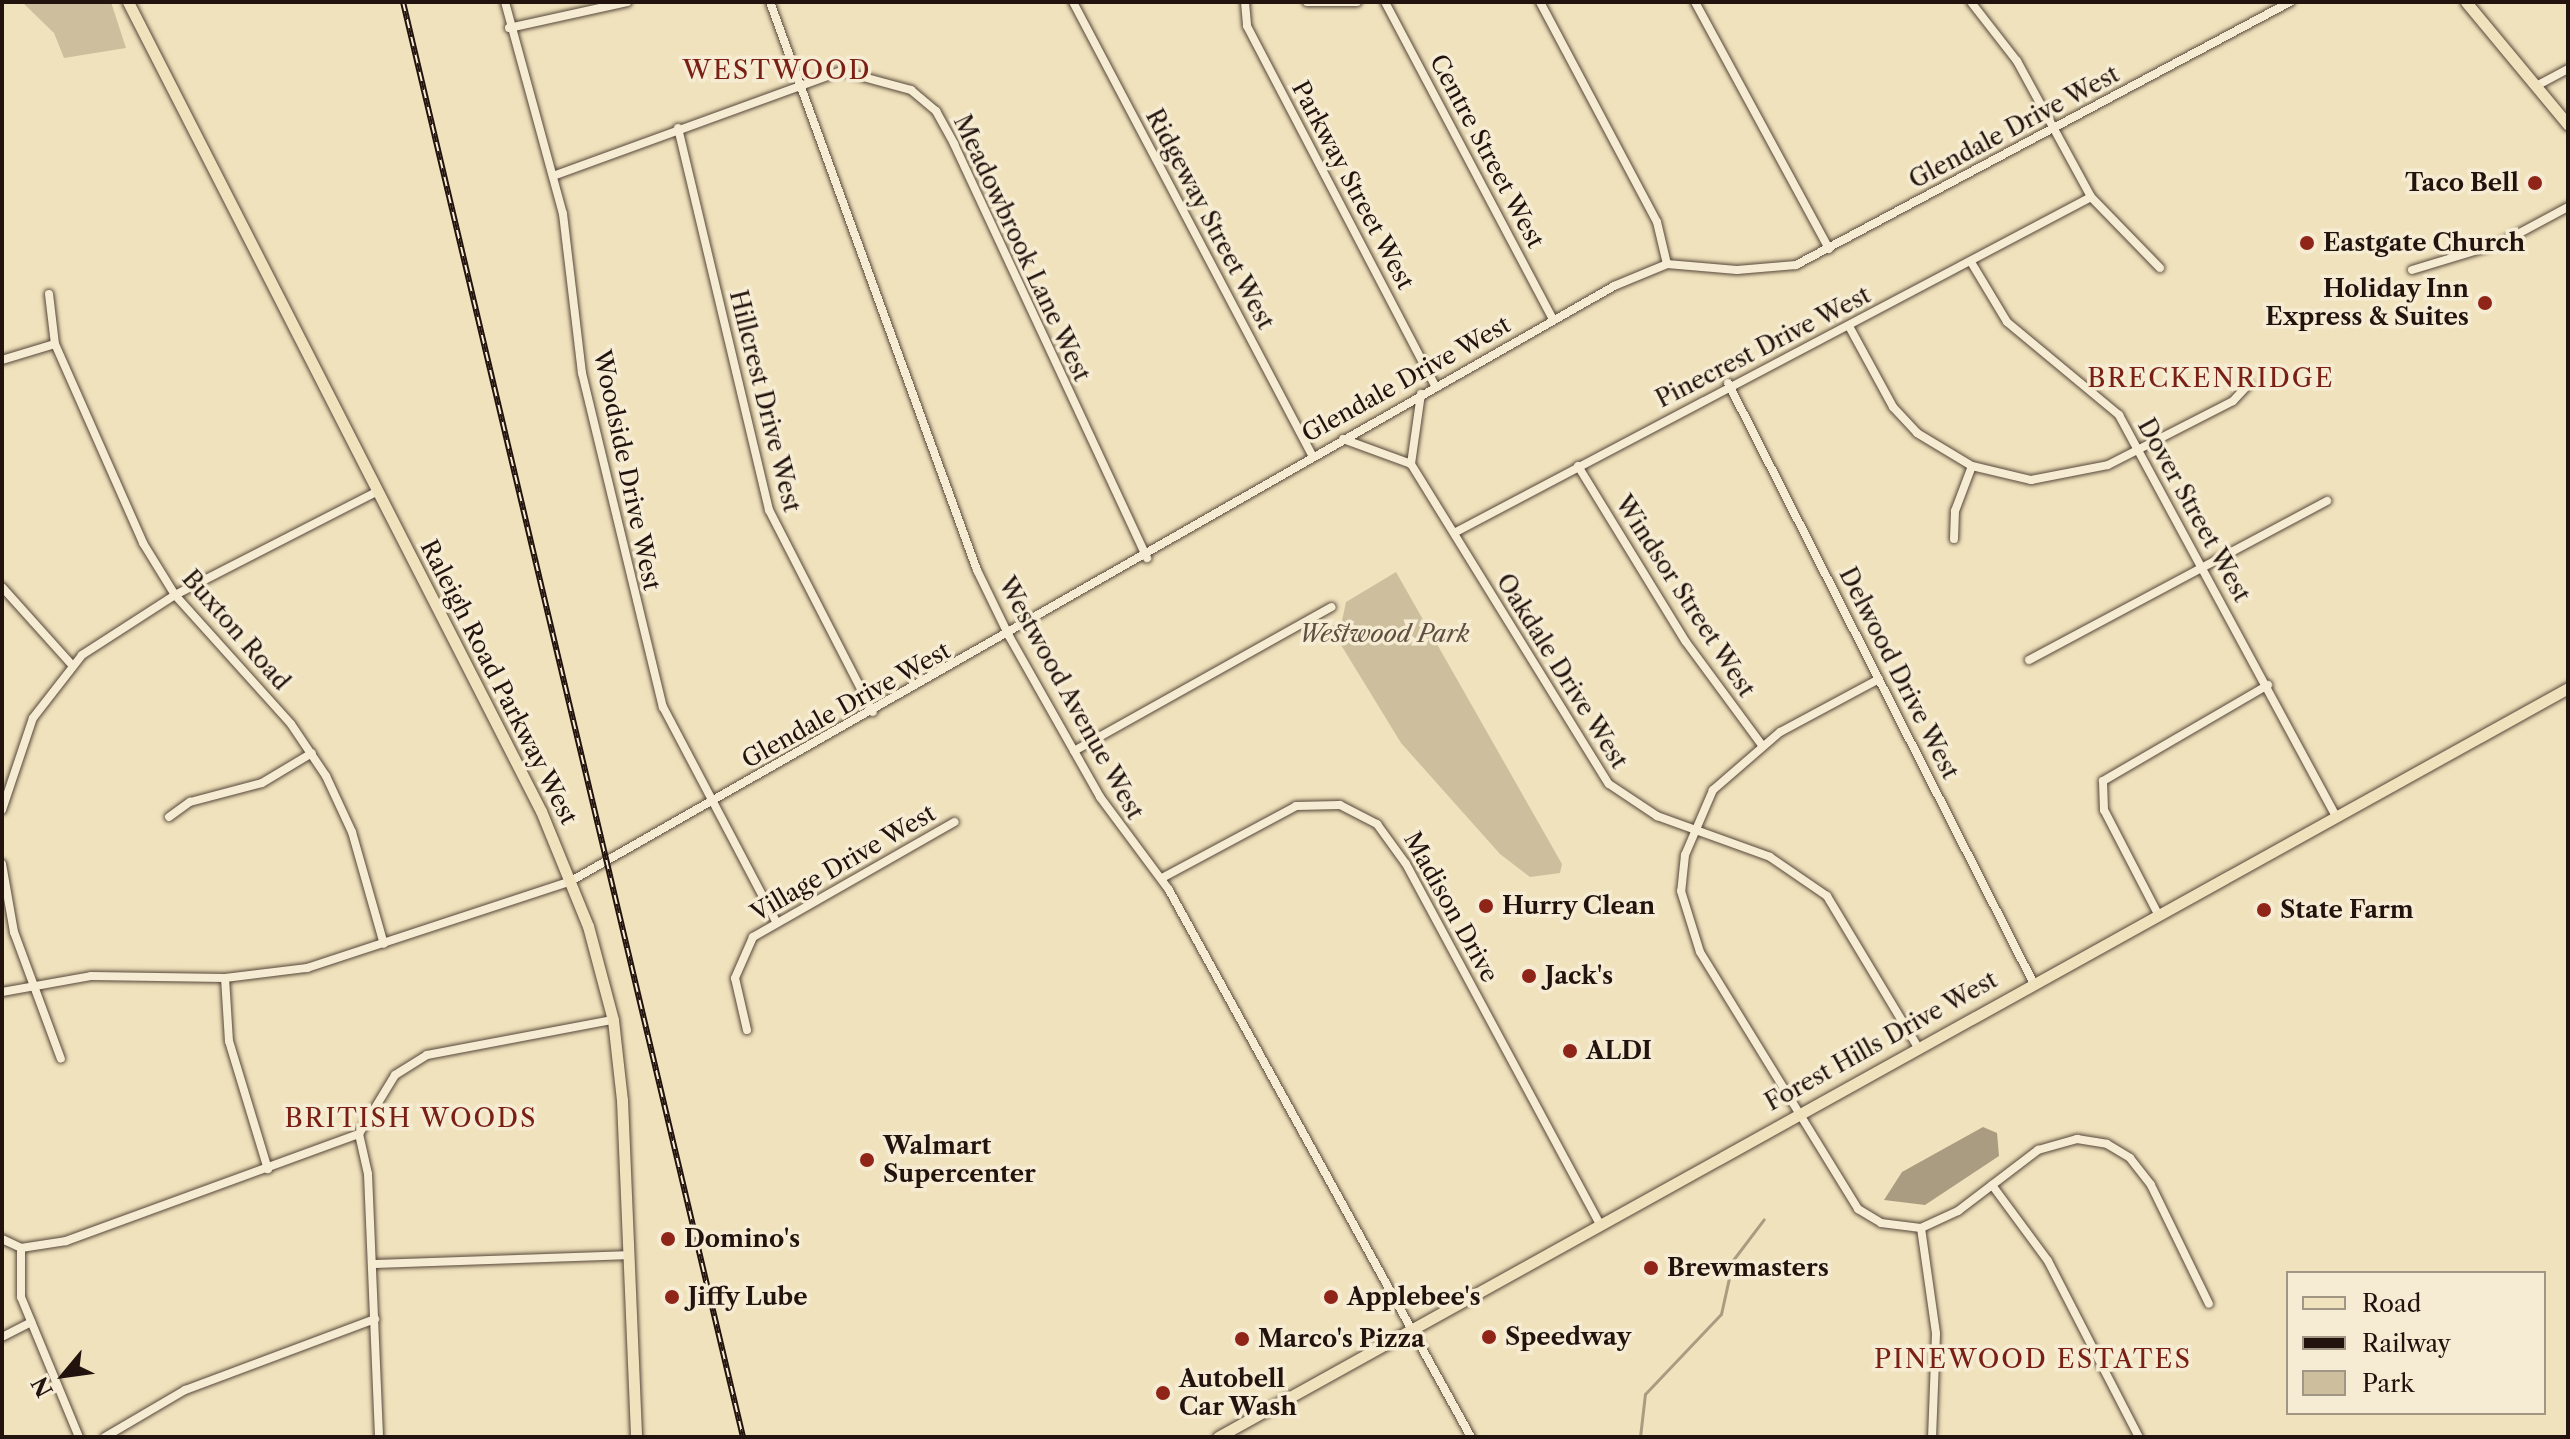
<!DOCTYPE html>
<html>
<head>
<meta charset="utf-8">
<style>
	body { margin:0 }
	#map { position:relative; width:2570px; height:1439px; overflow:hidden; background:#f0e2bc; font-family:"Libre Caslon Text",serif }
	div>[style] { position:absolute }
	.green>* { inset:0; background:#cdbf9e }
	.water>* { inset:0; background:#aa9c81 }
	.stream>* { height:3px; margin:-1.5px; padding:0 1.5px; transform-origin:1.5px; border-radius:1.5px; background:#aa9c81 }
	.roads { filter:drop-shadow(0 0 2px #56473a) drop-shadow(0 0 2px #56473a) }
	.minor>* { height:8px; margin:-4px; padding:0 4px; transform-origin:4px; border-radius:4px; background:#f5ecd3 }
	.major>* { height:11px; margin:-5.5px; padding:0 5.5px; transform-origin:5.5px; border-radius:5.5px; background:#f0e2bc }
	.rail>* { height:6px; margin-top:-3px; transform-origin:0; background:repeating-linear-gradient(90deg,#f5ecd3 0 9px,#22130e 0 18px); box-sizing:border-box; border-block:2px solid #22130e }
	.dots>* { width:22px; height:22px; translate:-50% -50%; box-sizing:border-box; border:4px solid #f5ecd3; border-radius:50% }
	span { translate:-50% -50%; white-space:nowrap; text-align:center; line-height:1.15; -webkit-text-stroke:7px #f5ecd3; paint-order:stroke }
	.street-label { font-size:24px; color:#22130e }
	.poi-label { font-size:24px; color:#22130e; font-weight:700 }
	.right { translate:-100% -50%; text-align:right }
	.left { translate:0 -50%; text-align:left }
	.park-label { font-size:24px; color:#5e4f40; font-style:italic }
	.neighbourhood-label { font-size:26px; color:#7a1f14; letter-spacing:2px }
	.frame { position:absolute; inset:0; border:4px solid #22130e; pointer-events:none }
	.legend { position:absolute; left:2286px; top:1271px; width:260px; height:144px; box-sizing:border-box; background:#f5ecd3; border:2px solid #a19584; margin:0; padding:10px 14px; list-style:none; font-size:24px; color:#22130e }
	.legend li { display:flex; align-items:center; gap:16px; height:40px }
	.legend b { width:40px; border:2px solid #a19584 }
	.north { position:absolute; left:24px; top:1335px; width:80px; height:80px; -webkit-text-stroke:6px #f5ecd3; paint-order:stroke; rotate:241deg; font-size:22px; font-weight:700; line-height:32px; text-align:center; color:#22130e }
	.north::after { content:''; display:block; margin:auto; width:28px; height:36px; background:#22130e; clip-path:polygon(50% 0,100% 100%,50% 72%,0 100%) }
</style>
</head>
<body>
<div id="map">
	<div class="green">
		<div style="clip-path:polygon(22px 2px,111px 2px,126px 48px,64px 58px,54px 33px)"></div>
		<div style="clip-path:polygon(1396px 572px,1562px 864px,1560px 873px,1530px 877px,1500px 854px,1401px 743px,1330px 627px,1342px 621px,1346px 602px)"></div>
	</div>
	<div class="water">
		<div style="clip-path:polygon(1983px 1127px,1997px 1133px,1999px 1156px,1925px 1205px,1884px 1200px,1902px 1172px)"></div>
	</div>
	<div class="stream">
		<div style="left:1640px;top:1437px;width:43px;rotate:-83.4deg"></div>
		<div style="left:1645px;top:1394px;width:110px;rotate:-46.5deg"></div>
		<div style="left:1721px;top:1314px;width:55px;rotate:-77.5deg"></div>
		<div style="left:1733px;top:1260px;width:51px;rotate:-52.9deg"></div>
	</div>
	<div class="roads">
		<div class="minor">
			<div style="left:505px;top:2px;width:220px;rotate:74.7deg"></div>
			<div style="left:563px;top:214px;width:160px;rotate:83.2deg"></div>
			<div style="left:582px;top:373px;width:344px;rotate:76.4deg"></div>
			<div style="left:663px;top:707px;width:244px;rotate:62.2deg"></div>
			<div style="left:770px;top:2px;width:605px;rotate:69.98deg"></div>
			<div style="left:977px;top:570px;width:73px;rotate:64.1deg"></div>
			<div style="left:1009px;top:636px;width:185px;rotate:60.5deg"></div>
			<div style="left:1100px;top:797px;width:116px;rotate:53.4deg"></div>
			<div style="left:1169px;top:890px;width:625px;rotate:61.1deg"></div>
			<div style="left:1073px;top:2px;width:512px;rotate:62.18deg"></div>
			<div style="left:1245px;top:2px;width:24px;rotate:85deg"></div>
			<div style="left:1247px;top:26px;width:405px;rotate:62.4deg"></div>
			<div style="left:1307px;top:2px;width:50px"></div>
			<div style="left:1385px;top:2px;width:359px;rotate:62.1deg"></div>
			<div style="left:1540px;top:2px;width:249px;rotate:62deg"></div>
			<div style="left:1657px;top:222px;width:43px;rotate:76.6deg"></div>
			<div style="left:1695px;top:2px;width:281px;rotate:61.5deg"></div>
			<div style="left:1971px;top:2px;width:75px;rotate:52.1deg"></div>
			<div style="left:2017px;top:61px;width:155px;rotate:61.4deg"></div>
			<div style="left:2091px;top:197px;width:99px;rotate:45.8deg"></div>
			<div style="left:509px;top:28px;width:121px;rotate:-12.4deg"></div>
			<div style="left:2538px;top:85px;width:34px;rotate:-28deg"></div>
			<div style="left:678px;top:128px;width:393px;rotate:76.6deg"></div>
			<div style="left:769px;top:510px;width:227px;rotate:62.8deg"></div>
			<div style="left:553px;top:176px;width:307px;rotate:-20deg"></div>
			<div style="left:841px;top:71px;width:73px;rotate:15.2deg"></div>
			<div style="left:911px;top:90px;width:33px;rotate:40deg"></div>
			<div style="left:936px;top:111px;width:38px;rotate:61deg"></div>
			<div style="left:954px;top:144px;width:457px;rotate:65deg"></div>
			<div style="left:1971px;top:262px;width:70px;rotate:59deg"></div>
			<div style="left:2007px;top:322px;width:146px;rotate:39.7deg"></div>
			<div style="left:2119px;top:415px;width:455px;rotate:61.6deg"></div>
			<div style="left:2412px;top:270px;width:93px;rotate:-16.9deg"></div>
			<div style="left:2501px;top:243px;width:76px;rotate:-28.2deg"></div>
			<div style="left:49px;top:294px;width:50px;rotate:83.2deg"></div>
			<div style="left:55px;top:344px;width:218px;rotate:66.1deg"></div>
			<div style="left:143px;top:543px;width:61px;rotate:58.4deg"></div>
			<div style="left:175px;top:595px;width:173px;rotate:48deg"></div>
			<div style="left:291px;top:724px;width:63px;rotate:56.1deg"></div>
			<div style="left:326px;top:776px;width:62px;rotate:65.1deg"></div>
			<div style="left:352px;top:832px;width:116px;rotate:74.1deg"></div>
			<div style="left:1850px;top:328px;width:90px;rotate:61.4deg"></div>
			<div style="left:1893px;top:407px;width:35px;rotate:47deg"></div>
			<div style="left:1917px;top:433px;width:64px;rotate:31deg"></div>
			<div style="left:1972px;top:466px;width:61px;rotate:13.3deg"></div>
			<div style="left:2031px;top:480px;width:78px;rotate:-11deg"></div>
			<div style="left:2108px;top:465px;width:140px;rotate:-27.1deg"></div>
			<div style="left:2233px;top:401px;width:23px;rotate:-47deg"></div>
			<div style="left:2px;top:360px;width:55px;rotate:-16.8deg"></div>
			<div style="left:1728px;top:383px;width:672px;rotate:63.02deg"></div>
			<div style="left:1343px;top:439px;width:72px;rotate:20.2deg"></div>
			<div style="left:1411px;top:464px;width:376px;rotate:58.3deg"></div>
			<div style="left:1609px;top:784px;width:58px;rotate:33.7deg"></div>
			<div style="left:1657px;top:816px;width:120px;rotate:19.9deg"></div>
			<div style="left:1770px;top:857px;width:69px;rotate:34.4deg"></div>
			<div style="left:1827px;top:896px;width:175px;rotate:59deg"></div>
			<div style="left:1411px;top:464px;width:71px;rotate:-81.9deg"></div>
			<div style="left:1578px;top:466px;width:206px;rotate:58.5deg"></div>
			<div style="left:1686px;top:642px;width:128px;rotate:53.6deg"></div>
			<div style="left:1454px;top:533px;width:720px;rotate:-27.81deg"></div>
			<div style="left:1954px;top:539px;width:28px;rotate:-88deg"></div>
			<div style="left:1955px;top:511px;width:48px;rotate:-69.3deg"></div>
			<div style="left:2px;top:587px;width:105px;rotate:48.1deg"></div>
			<div style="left:2029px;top:660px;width:338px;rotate:-28.1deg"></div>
			<div style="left:1879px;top:679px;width:112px;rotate:151.8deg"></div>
			<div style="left:1780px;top:732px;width:89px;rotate:139.1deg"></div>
			<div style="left:1713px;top:790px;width:71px;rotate:113.3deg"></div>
			<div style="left:1685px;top:855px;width:36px;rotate:96deg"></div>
			<div style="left:1681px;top:891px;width:64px;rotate:72.7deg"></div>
			<div style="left:1700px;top:952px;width:302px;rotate:58.4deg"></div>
			<div style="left:1858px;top:1209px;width:27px;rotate:31deg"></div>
			<div style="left:1881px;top:1223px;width:40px;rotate:7.1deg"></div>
			<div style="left:1921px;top:1228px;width:41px;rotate:-24.7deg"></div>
			<div style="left:1958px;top:1211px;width:101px;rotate:-37.3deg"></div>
			<div style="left:2038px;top:1150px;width:41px;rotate:-15.8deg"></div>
			<div style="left:2077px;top:1139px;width:30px;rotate:9deg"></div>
			<div style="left:2107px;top:1144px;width:27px;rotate:31deg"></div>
			<div style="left:2130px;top:1158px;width:34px;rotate:52deg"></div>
			<div style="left:2151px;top:1185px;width:132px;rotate:64deg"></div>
			<div style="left:1074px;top:751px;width:295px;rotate:-29.2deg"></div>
			<div style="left:2px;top:810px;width:97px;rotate:-71.4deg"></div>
			<div style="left:33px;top:718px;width:80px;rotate:-52.1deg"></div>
			<div style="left:82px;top:655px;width:111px;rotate:-32.8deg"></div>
			<div style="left:175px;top:595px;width:228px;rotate:-27.1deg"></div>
			<div style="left:169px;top:817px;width:26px;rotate:-36deg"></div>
			<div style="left:190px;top:802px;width:74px;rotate:-14.8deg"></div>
			<div style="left:262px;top:783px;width:58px;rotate:-31deg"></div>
			<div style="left:2px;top:864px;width:69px;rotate:80deg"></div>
			<div style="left:14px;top:932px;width:135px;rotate:69.7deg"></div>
			<div style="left:1162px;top:878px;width:152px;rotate:-28.2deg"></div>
			<div style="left:1296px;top:806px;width:44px;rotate:-1.3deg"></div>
			<div style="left:1340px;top:805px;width:42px;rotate:27.2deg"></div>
			<div style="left:1377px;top:824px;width:49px;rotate:54.1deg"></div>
			<div style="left:1406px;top:864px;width:407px;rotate:61.7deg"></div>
			<div style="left:2158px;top:914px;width:117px;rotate:-117.4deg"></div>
			<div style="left:2104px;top:810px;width:29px;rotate:-92deg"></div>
			<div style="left:2103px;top:781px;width:191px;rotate:-30.2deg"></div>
			<div style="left:225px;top:978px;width:63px;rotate:86.4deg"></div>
			<div style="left:229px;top:1041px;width:134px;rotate:73.1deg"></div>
			<div style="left:2px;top:992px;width:90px;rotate:-10.2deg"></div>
			<div style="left:91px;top:976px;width:134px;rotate:0.9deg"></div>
			<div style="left:225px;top:978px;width:83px;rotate:-7deg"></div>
			<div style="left:307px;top:968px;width:278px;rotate:-18.2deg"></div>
			<div style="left:571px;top:881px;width:1201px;rotate:-29.7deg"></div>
			<div style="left:1614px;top:286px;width:57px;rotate:-22.5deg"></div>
			<div style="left:1667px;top:264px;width:70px;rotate:4.9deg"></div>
			<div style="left:1737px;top:270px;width:59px;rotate:-4.8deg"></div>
			<div style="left:1796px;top:265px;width:560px;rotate:-28.03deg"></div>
			<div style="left:747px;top:1030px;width:53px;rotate:-103deg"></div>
			<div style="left:735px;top:978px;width:45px;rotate:-66.3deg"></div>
			<div style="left:753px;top:937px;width:232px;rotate:-29.7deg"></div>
			<div style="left:359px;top:1134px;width:41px;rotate:77.3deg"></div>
			<div style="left:368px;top:1174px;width:263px;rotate:87.6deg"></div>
			<div style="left:1992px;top:1185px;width:94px;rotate:53.6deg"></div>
			<div style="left:2048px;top:1261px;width:198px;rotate:62.7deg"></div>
			<div style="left:1921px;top:1228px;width:107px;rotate:81.9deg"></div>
			<div style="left:1936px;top:1334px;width:103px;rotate:92.2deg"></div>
			<div style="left:2px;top:1239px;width:21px;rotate:25deg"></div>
			<div style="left:21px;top:1248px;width:49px;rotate:90deg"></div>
			<div style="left:21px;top:1297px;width:152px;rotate:67.5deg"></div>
			<div style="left:21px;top:1248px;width:46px;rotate:-8.8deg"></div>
			<div style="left:66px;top:1241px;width:312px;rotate:-20.1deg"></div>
			<div style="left:359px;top:1134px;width:69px;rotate:-58.6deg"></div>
			<div style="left:395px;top:1075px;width:38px;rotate:-32deg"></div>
			<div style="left:427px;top:1055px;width:189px;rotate:-10.7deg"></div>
			<div style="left:372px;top:1264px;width:256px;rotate:-2deg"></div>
			<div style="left:2px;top:1337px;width:33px;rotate:-27deg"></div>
			<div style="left:105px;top:1437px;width:93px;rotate:-30.4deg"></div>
			<div style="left:185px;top:1390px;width:203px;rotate:-20.5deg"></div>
		</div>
		<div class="major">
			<div style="left:128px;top:2px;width:908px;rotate:62.96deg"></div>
			<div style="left:541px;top:811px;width:124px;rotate:67.8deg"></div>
			<div style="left:588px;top:926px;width:97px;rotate:75.1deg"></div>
			<div style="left:613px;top:1020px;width:81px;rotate:83.6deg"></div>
			<div style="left:622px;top:1100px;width:337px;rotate:87.6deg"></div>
			<div style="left:2466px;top:2px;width:160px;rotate:50.3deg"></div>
			<div style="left:1218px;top:1437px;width:1544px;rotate:-29.02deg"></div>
		</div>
	</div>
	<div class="rail">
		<div style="left:403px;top:2px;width:1475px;rotate:76.67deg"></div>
	</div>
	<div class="dots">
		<div style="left:2535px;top:183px;background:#8f2418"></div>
		<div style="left:2307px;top:243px;background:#8f2418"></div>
		<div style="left:2485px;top:303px;background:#8f2418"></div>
		<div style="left:1486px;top:906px;background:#8f2418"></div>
		<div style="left:2264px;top:910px;background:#8f2418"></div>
		<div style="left:1529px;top:976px;background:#8f2418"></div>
		<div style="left:1570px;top:1051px;background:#8f2418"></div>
		<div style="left:867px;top:1160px;background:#8f2418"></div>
		<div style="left:668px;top:1239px;background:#8f2418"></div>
		<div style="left:1651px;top:1268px;background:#8f2418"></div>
		<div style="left:672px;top:1297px;background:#8f2418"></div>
		<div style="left:1331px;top:1297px;background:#8f2418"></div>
		<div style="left:1489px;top:1337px;background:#8f2418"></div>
		<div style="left:1242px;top:1339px;background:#8f2418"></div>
		<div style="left:1163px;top:1393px;background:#8f2418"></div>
	</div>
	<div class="street-label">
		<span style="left:2014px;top:127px;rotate:-28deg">Glendale Drive West</span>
		<span style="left:1487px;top:151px;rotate:62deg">Centre Street West</span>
		<span style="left:1353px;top:185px;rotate:62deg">Parkway Street West</span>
		<span style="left:1210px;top:219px;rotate:62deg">Ridgeway Street West</span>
		<span style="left:1022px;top:248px;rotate:65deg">Meadowbrook Lane West</span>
		<span style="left:1763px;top:347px;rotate:-27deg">Pinecrest Drive West</span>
		<span style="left:1406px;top:379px;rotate:-29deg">Glendale Drive West</span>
		<span style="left:765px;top:401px;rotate:76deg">Hillcrest Drive West</span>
		<span style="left:627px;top:470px;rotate:78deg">Woodside Drive West</span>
		<span style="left:2194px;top:510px;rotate:61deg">Dover Street West</span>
		<span style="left:1685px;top:596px;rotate:57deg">Windsor Street West</span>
		<span style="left:236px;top:630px;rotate:49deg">Buxton Road</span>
		<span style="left:1562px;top:671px;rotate:58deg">Oakdale Drive West</span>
		<span style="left:1899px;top:673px;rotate:63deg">Delwood Drive West</span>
		<span style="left:499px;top:682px;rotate:63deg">Raleigh Road Parkway West</span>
		<span style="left:1071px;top:698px;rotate:61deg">Westwood Avenue West</span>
		<span style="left:846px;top:705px;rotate:-29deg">Glendale Drive West</span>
		<span style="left:843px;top:863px;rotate:-30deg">Village Drive West</span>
		<span style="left:1451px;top:907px;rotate:61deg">Madison Drive</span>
		<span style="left:1881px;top:1041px;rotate:-29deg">Forest Hills Drive West</span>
	</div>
	<div class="poi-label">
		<span class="right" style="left:2519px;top:183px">Taco Bell</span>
		<span class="left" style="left:2323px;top:243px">Eastgate Church</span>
		<span class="right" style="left:2469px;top:303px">Holiday Inn<br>Express &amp; Suites</span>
		<span class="left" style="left:1502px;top:906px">Hurry Clean</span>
		<span class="left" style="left:2280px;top:910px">State Farm</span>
		<span class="left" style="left:1545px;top:976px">Jack's</span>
		<span class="left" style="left:1586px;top:1051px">ALDI</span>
		<span class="left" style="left:883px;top:1160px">Walmart<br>Supercenter</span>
		<span class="left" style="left:684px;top:1239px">Domino's</span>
		<span class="left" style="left:1667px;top:1268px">Brewmasters</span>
		<span class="left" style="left:688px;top:1297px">Jiffy Lube</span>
		<span class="left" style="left:1347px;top:1297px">Applebee's</span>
		<span class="left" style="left:1505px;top:1337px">Speedway</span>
		<span class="left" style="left:1258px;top:1339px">Marco's Pizza</span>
		<span class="left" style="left:1179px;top:1393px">Autobell<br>Car Wash</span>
	</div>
	<div class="park-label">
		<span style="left:1384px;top:634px">Westwood Park</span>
	</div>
	<div class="neighbourhood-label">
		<span style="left:777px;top:71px">WESTWOOD</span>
		<span style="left:2211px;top:379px">BRECKENRIDGE</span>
		<span style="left:411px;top:1119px">BRITISH WOODS</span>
		<span style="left:2033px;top:1360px">PINEWOOD ESTATES</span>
	</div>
	<div class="frame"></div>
	<ul class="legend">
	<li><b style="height:10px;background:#f0e2bc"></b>Road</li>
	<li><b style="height:10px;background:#22130e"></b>Railway</li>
	<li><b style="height:22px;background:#cdbf9e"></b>Park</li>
	</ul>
	<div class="north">N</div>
</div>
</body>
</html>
